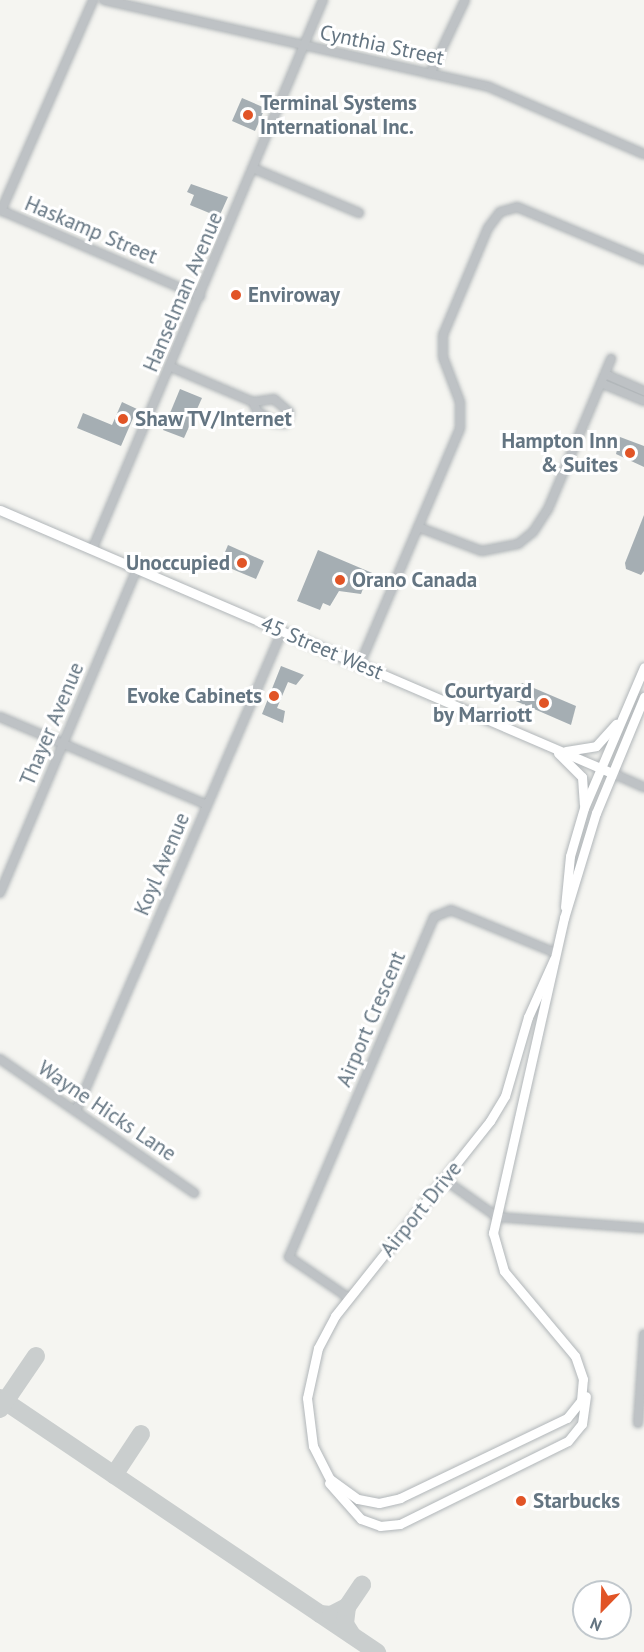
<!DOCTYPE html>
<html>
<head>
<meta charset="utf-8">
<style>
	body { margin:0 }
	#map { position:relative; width:644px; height:1652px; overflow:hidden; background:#f5f5f1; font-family:"PT Sans",sans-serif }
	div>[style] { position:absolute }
	.taxiway>* { height:18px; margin:-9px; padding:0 9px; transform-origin:9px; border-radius:9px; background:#cacece }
	.building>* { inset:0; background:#a5aeb3 }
	.roads { filter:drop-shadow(0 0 2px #b1b6b9) drop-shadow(0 0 2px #b1b6b9) }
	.minor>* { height:8px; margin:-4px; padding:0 4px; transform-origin:4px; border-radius:4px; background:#bec2c5 }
	.major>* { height:9px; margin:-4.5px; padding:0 4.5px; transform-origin:4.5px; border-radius:4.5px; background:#fff }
	.dots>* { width:16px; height:16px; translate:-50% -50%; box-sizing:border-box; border:3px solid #fff; border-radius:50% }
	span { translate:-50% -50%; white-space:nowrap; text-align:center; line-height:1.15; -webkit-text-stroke:6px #fff; paint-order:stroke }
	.street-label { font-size:21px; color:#647582 }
	.poi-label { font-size:21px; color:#647582; font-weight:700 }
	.left { translate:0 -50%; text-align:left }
	.right { translate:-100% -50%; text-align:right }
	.north { position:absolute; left:572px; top:1580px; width:60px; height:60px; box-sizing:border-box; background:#fff; border:2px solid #c1c8cd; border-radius:50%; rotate:203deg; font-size:16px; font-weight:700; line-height:24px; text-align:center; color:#647582 }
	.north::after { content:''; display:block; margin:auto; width:21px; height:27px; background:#e15426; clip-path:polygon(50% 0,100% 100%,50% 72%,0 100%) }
</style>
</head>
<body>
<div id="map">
	<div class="taxiway">
		<div style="left:0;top:1398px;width:455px;rotate:34deg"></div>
		<div style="left:0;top:1409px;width:64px;rotate:-55.8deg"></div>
		<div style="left:114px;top:1475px;width:49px;rotate:-56.6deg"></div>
		<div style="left:347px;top:1607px;width:27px;rotate:-56deg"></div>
		<div style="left:320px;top:1614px;width:11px;rotate:5deg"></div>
		<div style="left:331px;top:1615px;width:18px;rotate:-27deg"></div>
		<div style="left:347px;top:1607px;width:17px;rotate:97deg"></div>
		<div style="left:345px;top:1624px;width:13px;rotate:58deg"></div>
	</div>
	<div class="building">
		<div style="clip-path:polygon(242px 98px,265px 108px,255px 131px,232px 121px)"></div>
		<div style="clip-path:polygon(191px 184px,228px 197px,219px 217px,190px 205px,194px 195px,187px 192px)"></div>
		<div style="clip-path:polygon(180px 389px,202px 398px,184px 438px,163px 430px)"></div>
		<div style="clip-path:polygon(122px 402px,137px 409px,121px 446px,77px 428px,83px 413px,112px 425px)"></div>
		<div style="clip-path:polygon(620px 437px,644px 446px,644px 467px,616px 454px)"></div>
		<div style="clip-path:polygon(644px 515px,644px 571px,641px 575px,626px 569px,625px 563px)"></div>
		<div style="clip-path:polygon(228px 545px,264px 561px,256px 579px,220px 564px)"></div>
		<div style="clip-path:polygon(318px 550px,377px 575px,371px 589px,364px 586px,361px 594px,339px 591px,330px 606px,323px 603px,320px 610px,297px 601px)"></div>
		<div style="clip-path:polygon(281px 666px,304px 675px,296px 685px,288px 682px,277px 708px,285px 711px,283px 723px,262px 714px)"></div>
		<div style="clip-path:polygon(522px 683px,576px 706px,571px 725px,511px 699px)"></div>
	</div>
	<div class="roads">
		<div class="minor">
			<div style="left:104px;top:0;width:395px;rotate:12.7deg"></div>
			<div style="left:489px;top:87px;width:169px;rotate:23.4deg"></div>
			<div style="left:430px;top:74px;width:82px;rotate:-64.7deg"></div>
			<div style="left:255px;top:169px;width:113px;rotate:22.9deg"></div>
			<div style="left:0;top:210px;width:218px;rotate:23.3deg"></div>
			<div style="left:1px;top:211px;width:230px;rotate:-66.4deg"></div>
			<div style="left:171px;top:367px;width:89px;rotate:23.1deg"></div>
			<div style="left:253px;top:402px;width:10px;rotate:66deg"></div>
			<div style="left:257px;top:411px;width:20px;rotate:33deg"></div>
			<div style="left:274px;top:422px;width:11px;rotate:5deg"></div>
			<div style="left:285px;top:423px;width:7px;rotate:-63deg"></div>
			<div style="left:288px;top:417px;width:5px;rotate:-79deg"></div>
			<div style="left:289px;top:412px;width:20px;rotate:-139deg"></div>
			<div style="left:274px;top:399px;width:21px;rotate:172deg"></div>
			<div style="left:605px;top:374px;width:43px;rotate:23.6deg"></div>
			<div style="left:601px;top:383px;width:47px;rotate:22.7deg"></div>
			<div style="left:418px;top:527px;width:68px;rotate:20.6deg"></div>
			<div style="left:482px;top:551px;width:37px;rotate:-11deg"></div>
			<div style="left:518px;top:544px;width:19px;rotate:-39deg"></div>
			<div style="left:533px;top:532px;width:27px;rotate:-57deg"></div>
			<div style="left:548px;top:509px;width:163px;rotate:-67.2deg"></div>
			<div style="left:92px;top:550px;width:597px;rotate:-67.22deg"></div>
			<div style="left:360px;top:664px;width:256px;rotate:-67deg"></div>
			<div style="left:460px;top:428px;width:26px;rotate:-90deg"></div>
			<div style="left:460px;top:402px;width:48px;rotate:-110.7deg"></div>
			<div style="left:443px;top:357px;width:22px;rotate:-90deg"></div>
			<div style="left:443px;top:335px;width:116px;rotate:-67.2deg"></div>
			<div style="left:488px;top:228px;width:20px;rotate:-53deg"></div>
			<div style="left:500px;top:212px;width:18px;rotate:-16deg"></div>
			<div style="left:517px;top:207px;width:138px;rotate:22.7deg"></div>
			<div style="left:0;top:717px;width:225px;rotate:23deg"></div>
			<div style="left:612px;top:773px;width:35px;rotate:24deg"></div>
			<div style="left:0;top:893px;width:352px;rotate:-67.1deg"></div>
			<div style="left:0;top:1059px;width:236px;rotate:34.6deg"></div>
			<div style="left:76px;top:1111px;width:522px;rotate:-66.77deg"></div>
			<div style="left:445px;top:1180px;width:64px;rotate:35.4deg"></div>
			<div style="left:497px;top:1217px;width:147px;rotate:4.3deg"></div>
			<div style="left:349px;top:1298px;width:73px;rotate:-145.7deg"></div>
			<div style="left:289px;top:1257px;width:370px;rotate:-66.9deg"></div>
			<div style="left:434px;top:917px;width:18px;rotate:-22deg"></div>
			<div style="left:451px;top:910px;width:113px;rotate:22.3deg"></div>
			<div style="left:638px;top:1423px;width:89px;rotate:-86.1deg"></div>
		</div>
		<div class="major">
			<div style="left:0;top:510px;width:666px;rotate:23.26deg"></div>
			<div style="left:566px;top:751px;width:30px;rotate:-9deg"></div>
			<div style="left:596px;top:746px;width:30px;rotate:-48deg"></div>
			<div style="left:558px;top:753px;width:34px;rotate:45deg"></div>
			<div style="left:582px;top:777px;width:27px;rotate:86deg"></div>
			<div style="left:565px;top:907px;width:51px;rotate:-84.4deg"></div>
			<div style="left:570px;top:856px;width:50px;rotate:-73.7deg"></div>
			<div style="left:584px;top:808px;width:153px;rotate:-66.9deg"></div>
			<div style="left:554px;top:959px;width:64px;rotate:114.1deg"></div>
			<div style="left:528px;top:1017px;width:82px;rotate:106.2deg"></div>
			<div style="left:505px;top:1096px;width:29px;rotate:121deg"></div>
			<div style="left:490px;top:1121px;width:249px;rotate:128.5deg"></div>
			<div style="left:335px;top:1316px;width:36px;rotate:118deg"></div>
			<div style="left:318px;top:1348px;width:51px;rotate:102.4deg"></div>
			<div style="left:307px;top:1398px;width:48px;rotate:82.9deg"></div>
			<div style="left:313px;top:1446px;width:37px;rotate:63deg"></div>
			<div style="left:330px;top:1479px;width:34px;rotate:36deg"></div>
			<div style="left:358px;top:1499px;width:21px;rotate:11deg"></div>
			<div style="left:379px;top:1503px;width:22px;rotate:-13deg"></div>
			<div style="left:400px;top:1498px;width:185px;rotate:-25.6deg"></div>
			<div style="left:567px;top:1418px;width:22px;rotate:-51deg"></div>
			<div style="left:581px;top:1401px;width:22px;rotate:-85deg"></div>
			<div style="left:583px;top:1379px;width:24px;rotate:-109deg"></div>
			<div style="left:575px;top:1356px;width:111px;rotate:-129.9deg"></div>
			<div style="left:504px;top:1271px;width:40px;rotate:-106deg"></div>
			<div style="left:493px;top:1233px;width:323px;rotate:-77.3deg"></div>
			<div style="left:564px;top:918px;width:110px;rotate:-73.1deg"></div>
			<div style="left:596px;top:813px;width:126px;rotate:-67.5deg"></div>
			<div style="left:329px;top:1483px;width:48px;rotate:48.4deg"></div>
			<div style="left:361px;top:1519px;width:20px;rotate:20deg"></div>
			<div style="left:380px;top:1526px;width:20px;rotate:-6deg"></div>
			<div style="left:400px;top:1524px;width:187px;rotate:-26.3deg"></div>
			<div style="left:568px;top:1441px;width:22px;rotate:-51deg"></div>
			<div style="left:582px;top:1424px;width:28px;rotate:-82deg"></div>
		</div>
	</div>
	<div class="dots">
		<div style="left:248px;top:115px;background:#e15426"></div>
		<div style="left:236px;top:295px;background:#e15426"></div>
		<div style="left:123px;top:419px;background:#e15426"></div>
		<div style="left:630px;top:453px;background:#e15426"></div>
		<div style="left:242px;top:563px;background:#e15426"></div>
		<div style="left:340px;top:580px;background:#e15426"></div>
		<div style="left:274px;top:696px;background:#e15426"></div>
		<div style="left:544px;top:703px;background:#e15426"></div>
		<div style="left:521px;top:1501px;background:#e15426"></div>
	</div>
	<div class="street-label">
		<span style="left:382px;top:45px;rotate:12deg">Cynthia Street</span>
		<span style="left:91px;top:230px;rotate:23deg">Haskamp Street</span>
		<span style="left:183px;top:292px;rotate:-67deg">Hanselman Avenue</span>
		<span style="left:322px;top:648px;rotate:23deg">45 Street West</span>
		<span style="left:52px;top:724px;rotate:-67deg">Thayer Avenue</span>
		<span style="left:162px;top:864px;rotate:-67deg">Koyl Avenue</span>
		<span style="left:371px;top:1019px;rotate:-67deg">Airport Crescent</span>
		<span style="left:107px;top:1111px;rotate:34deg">Wayne Hicks Lane</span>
		<span style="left:421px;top:1209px;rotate:-51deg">Airport Drive</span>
	</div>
	<div class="poi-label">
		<span class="left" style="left:260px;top:115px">Terminal Systems<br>International Inc.</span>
		<span class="left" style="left:248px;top:295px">Enviroway</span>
		<span class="left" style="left:135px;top:419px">Shaw TV/Internet</span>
		<span class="right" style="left:618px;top:453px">Hampton Inn<br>&amp; Suites</span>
		<span class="right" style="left:230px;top:563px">Unoccupied</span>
		<span class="left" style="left:352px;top:580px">Orano Canada</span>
		<span class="right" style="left:532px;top:703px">Courtyard<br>by Marriott</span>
		<span class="right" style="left:262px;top:696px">Evoke Cabinets</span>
		<span class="left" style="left:533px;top:1501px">Starbucks</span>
	</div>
	<div class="north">N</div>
</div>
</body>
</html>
